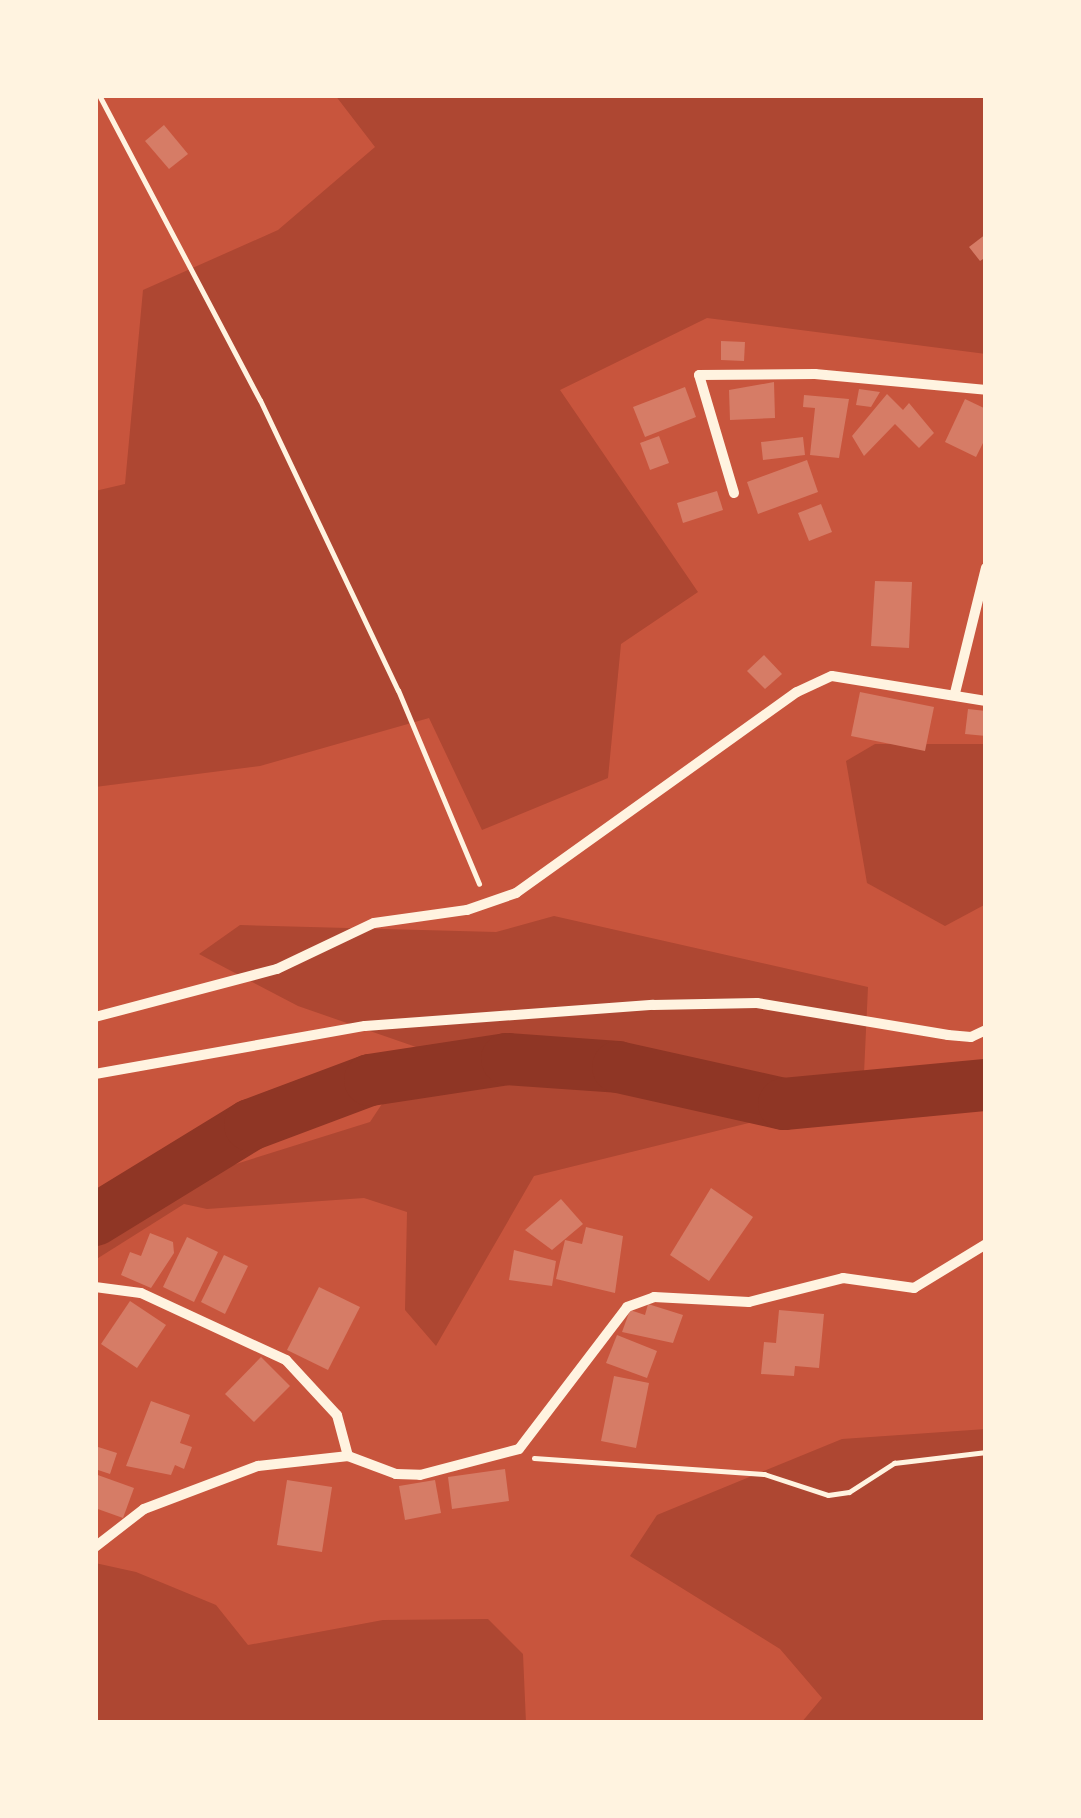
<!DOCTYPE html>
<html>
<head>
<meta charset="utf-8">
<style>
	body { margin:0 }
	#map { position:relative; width:1081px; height:1818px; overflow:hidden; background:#c8553d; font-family:"Nunito Sans",sans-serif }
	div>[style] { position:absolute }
	.green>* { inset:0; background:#ae4732 }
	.river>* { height:52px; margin:-26px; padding:0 26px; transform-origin:26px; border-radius:26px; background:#8f3625 }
	.building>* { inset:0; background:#d67c66 }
	.path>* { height:5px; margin:-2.5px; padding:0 2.5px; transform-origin:2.5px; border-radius:2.5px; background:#fff3e0 }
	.minor>* { height:10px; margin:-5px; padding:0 5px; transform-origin:5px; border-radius:5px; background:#fff3e0 }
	span { translate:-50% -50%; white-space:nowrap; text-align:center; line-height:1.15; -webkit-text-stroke:10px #fff3e0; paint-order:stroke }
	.frame { position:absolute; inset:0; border:98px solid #fff3e0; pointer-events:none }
</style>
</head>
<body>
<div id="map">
	<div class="green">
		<div style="clip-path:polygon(335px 95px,986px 95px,986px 354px,707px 318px,560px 390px,698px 592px,621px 644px,608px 778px,482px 830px,429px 718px,260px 766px,95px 787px,95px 491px,125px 484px,143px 290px,278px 230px,375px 147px)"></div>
		<div style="clip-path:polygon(875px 744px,986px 744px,986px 904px,945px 926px,867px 883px,846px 761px)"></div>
		<div style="clip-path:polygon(554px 916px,868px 987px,863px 1095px,534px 1176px,436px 1346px,405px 1310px,407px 1212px,364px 1198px,207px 1209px,184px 1204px,95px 1260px,95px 1239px,204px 1174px,370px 1122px,419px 1048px,298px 1006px,199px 954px,240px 925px,496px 932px)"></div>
		<div style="clip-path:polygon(986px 1429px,986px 1723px,801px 1723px,822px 1698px,780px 1649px,630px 1556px,657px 1515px,842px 1439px)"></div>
		<div style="clip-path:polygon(95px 1563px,136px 1572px,216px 1605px,248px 1645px,383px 1620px,488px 1619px,523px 1654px,526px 1723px,95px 1723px)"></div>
	</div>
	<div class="river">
		<div style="left:95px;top:1220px;width:182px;rotate:-31.5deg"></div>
		<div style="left:250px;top:1125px;width:128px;rotate:-20.6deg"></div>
		<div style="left:370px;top:1080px;width:139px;rotate:-8.7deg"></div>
		<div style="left:507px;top:1059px;width:111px;rotate:4.1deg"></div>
		<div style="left:618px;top:1067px;width:170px;rotate:12.6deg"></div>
		<div style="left:784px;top:1104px;width:203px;rotate:-5.4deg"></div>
	</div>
	<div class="building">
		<div style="clip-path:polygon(164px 125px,188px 154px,169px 169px,145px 141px)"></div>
		<div style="clip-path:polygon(986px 234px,986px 257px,980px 261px,969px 247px)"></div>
		<div style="clip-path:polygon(721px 341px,745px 342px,744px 361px,721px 360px)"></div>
		<div style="clip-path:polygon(774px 382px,775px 418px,730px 420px,729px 390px)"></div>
		<div style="clip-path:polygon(685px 387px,696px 417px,645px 437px,633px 407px)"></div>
		<div style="clip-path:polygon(859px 389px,880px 392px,871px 407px,856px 405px)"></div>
		<div style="clip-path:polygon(887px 394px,903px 410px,909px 403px,934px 433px,919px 448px,895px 424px,864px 456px,852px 436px)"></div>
		<div style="clip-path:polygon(804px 395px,849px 399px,839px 458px,810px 455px,815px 408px,803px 407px)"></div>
		<div style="clip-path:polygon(965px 399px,986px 409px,986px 437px,976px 457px,945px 442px)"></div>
		<div style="clip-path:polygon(659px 436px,669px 463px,650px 470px,640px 443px)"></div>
		<div style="clip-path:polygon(803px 437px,805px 455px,763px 460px,761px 442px)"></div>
		<div style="clip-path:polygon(807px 460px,818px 492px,758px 514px,747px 482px)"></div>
		<div style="clip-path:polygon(717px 491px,723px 510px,683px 523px,677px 503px)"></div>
		<div style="clip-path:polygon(821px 504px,832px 532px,809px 541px,798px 513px)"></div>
		<div style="clip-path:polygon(875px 581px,912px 582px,909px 648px,871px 646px)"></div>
		<div style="clip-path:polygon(764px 655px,782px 674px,765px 689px,747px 671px)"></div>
		<div style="clip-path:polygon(860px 692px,934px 707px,925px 751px,851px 736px)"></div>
		<div style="clip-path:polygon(968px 709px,986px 711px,986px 736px,965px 734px)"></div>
		<div style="clip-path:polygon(711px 1188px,753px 1217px,709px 1281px,670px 1255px)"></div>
		<div style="clip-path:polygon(561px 1199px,583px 1224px,552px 1250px,525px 1230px)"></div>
		<div style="clip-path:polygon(586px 1227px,623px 1236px,615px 1293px,556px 1279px,565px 1240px,582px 1244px)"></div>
		<div style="clip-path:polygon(150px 1233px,173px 1242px,174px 1253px,151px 1288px,121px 1275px,130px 1252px,141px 1256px)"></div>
		<div style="clip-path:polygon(187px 1237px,218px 1252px,194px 1302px,163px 1287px)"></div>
		<div style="clip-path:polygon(514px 1250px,556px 1261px,552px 1286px,509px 1280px)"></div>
		<div style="clip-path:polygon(224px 1255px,248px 1266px,225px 1314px,201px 1302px)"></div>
		<div style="clip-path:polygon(319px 1287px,360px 1307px,328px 1370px,287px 1350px)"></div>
		<div style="clip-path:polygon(130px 1301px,166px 1325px,137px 1368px,101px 1344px)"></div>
		<div style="clip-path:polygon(648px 1304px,683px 1315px,673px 1343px,622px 1332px,630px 1310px,645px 1315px)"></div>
		<div style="clip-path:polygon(779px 1310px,824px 1314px,819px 1368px,795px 1366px,794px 1376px,761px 1374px,764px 1342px,776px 1343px)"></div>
		<div style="clip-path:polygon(617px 1335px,657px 1351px,647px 1378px,606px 1363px)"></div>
		<div style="clip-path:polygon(261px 1357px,290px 1386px,254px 1422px,225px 1394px)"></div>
		<div style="clip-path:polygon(614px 1376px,649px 1383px,636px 1448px,601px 1441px)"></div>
		<div style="clip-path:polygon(151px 1401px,190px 1415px,180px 1443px,192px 1447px,184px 1469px,175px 1465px,171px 1475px,126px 1466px)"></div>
		<div style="clip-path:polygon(95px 1446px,117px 1453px,110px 1474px,95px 1469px)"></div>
		<div style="clip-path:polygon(505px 1469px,509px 1501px,452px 1509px,448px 1477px)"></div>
		<div style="clip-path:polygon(95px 1474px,134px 1488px,123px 1518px,95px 1508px)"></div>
		<div style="clip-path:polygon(287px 1480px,332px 1487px,322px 1552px,277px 1545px)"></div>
		<div style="clip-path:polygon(435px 1480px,441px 1513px,405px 1520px,399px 1486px)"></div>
	</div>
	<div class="path">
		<div style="left:99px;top:95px;width:345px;rotate:62.2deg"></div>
		<div style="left:260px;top:400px;width:321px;rotate:64.6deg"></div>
		<div style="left:398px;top:690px;width:210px;rotate:67.3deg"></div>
		<div style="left:534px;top:1458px;width:231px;rotate:4deg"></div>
		<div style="left:764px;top:1474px;width:67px;rotate:18.2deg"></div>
		<div style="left:828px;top:1495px;width:21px;rotate:-8deg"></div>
		<div style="left:849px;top:1492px;width:54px;rotate:-32.8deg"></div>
		<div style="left:894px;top:1463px;width:93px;rotate:-6.8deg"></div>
	</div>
	<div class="minor">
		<div style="left:734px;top:493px;width:123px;rotate:-106.5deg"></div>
		<div style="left:699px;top:375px;width:116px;rotate:-0.5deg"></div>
		<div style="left:815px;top:374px;width:172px;rotate:5.3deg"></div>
		<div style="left:955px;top:693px;width:129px;rotate:-76.1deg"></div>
		<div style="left:95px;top:1017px;width:188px;rotate:-14.8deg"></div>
		<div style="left:277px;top:969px;width:107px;rotate:-25.4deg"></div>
		<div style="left:374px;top:923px;width:94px;rotate:-8deg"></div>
		<div style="left:467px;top:910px;width:52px;rotate:-19.1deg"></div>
		<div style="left:516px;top:893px;width:345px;rotate:-35.6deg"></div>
		<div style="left:797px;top:692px;width:38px;rotate:-25deg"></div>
		<div style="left:832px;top:676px;width:156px;rotate:9.2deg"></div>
		<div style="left:95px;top:1074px;width:274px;rotate:-10.1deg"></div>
		<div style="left:365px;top:1026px;width:289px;rotate:-4.2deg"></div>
		<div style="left:653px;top:1005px;width:104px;rotate:-1.1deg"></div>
		<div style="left:757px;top:1003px;width:194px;rotate:9.5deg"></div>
		<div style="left:948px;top:1035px;width:23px;rotate:5deg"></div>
		<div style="left:971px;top:1037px;width:17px;rotate:-25deg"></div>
		<div style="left:95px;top:1287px;width:46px;rotate:7.4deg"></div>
		<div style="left:141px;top:1293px;width:160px;rotate:24.8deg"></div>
		<div style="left:286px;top:1360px;width:75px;rotate:47.2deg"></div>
		<div style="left:337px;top:1415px;width:42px;rotate:75deg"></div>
		<div style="left:95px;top:1547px;width:62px;rotate:-37.8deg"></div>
		<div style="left:144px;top:1509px;width:122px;rotate:-20.7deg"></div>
		<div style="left:258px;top:1466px;width:91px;rotate:-6.3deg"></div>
		<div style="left:348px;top:1456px;width:51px;rotate:20.6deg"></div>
		<div style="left:396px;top:1474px;width:24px;rotate:2deg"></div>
		<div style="left:420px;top:1475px;width:102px;rotate:-14.7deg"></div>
		<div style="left:519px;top:1449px;width:178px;rotate:-52.7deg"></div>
		<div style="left:627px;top:1307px;width:29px;rotate:-20deg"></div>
		<div style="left:654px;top:1297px;width:95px;rotate:3deg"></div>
		<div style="left:749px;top:1302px;width:97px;rotate:-14.3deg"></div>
		<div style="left:843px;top:1278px;width:72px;rotate:8deg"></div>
		<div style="left:914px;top:1288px;width:84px;rotate:-31.4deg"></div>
	</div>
	<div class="frame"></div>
</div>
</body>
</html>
